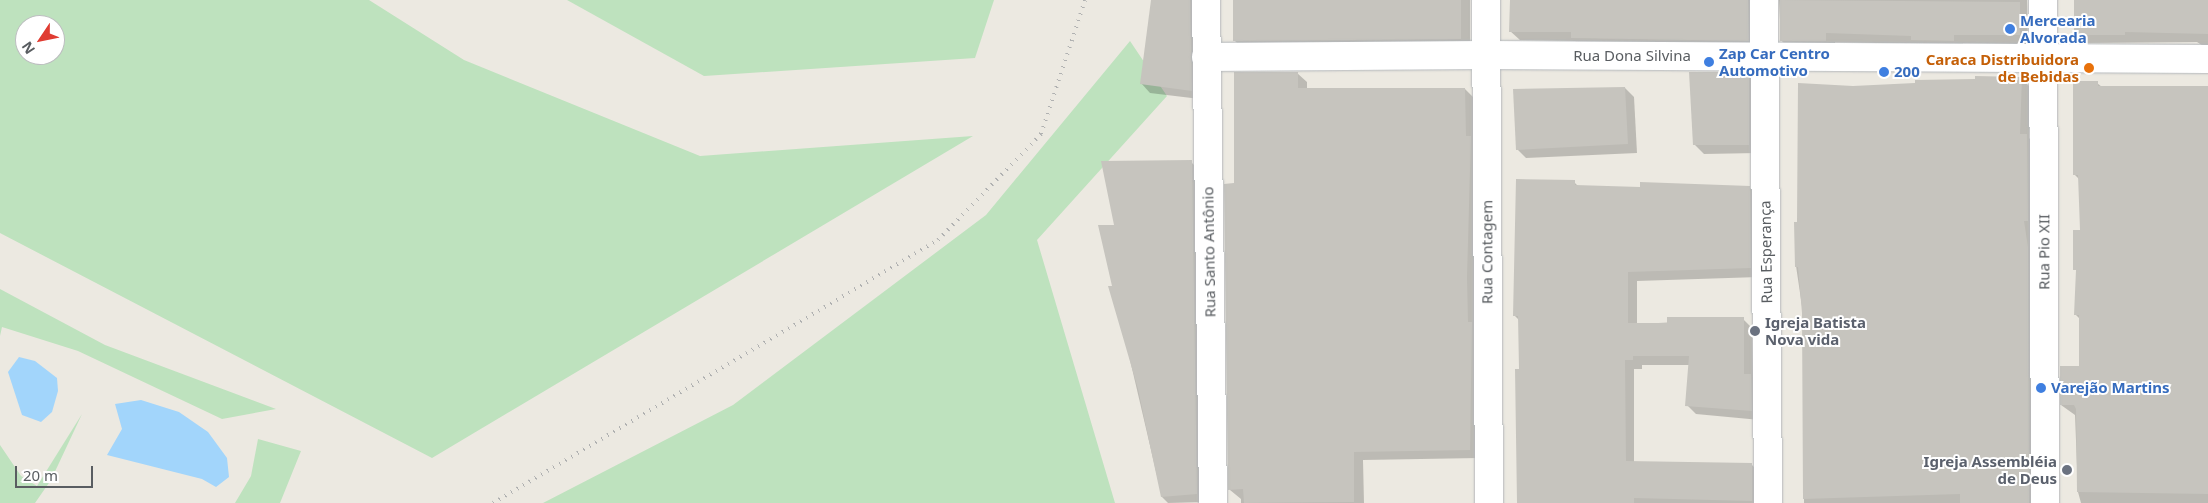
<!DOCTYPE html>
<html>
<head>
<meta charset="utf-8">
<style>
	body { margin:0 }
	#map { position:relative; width:2208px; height:503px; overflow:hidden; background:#ece9e1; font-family:"Noto Sans",sans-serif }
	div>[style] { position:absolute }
	.green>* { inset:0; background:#bee2be }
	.water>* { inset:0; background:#a2d5fb }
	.shadow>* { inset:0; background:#0003 }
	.building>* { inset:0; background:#c6c4be }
	.roads { filter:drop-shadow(0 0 1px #b3b7bb) drop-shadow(0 0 1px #b3b7bb) }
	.street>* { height:28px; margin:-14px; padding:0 14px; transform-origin:14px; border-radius:14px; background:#fff }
	.rail>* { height:4px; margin-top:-2px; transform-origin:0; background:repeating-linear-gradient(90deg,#b0b1b1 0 1px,transparent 0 7px) }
	.dots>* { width:14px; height:14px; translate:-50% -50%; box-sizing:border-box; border:2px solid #fff; border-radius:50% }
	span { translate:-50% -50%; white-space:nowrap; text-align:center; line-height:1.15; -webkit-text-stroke:4px #fff; paint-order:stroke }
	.shop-label { font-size:15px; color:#366cbe; font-weight:700 }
	.left { translate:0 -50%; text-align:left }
	.street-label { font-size:15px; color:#595d61 }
	.food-label { font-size:15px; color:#c56008; font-weight:700 }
	.right { translate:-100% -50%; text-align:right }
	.worship-label { font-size:15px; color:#5b616d; font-weight:700 }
	.north { position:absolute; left:15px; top:15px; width:50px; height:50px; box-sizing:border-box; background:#fff; border:1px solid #bdbec0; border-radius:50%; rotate:236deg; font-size:14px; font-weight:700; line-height:20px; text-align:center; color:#595d61 }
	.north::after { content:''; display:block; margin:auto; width:18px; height:22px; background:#e03c32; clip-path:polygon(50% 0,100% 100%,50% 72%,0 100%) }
	.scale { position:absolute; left:15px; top:466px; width:78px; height:22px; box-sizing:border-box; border:2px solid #595d61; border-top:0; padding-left:6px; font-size:15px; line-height:18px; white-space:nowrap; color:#595d61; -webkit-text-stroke:4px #fff; paint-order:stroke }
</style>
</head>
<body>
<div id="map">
	<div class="green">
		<div style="clip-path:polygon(evenodd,0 0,369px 0,464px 60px,700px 156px,973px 136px,432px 458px,0 233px,0 0,25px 25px,55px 25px,55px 55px,25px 55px,25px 25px)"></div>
		<div style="clip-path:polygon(567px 0,994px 0,975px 58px,704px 76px)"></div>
		<div style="clip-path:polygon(1130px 41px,1167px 96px,1037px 240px,1115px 503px,543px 503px,733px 405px,986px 215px)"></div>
		<div style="clip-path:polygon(0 289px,105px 345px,276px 409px,222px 419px,78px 351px,2px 327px,0 336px)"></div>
		<div style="clip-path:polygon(82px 414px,51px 480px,35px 503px,0 503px,0 445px,21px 476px,37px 486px)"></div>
		<div style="clip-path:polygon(258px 439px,301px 451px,280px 503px,235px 503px,251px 476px)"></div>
	</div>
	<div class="water">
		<div style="clip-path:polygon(19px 357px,35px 361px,57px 378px,58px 391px,52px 412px,41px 422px,22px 415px,8px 372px)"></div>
		<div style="clip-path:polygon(141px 400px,179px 412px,208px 432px,227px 458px,229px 477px,216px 487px,202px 479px,107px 455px,122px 429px,115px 404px)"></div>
	</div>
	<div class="shadow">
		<div style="clip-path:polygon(1152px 0,1203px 0,1200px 99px,1150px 93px,1141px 83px)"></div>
		<div style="clip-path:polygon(1236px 0,1470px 0,1470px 48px,1244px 50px,1235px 41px)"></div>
		<div style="clip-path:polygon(1511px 0,1756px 0,1757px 49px,1581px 47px,1575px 41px,1520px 40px,1510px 31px)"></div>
		<div style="clip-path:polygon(1779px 0,2027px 0,2028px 44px,1963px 43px,1963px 49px,1917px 44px,1835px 42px,1835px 50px,1790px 50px,1781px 40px)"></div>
		<div style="clip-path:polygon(2075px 0,2208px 0,2208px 49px,2197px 42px,2084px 43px,2075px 34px)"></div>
		<div style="clip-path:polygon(1297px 73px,1307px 82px,1307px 89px,1465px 89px,1474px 98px,1479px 458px,1363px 460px,1364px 503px,1241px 503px,1241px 499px,1230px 490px,1236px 185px)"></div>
		<div style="clip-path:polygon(1748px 73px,1758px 82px,1758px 153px,1704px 154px,1695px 145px)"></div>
		<div style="clip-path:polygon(2021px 78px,2030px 87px,2029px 138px,2036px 145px,2038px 503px,1804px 503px,1803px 313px,1796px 266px,1853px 87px)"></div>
		<div style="clip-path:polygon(2097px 83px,2102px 87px,2208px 87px,2208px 503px,2081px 503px,2078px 492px,2075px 415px,2061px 405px,2081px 367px,2080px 319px,2075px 314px,2078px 272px,2075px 269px,2082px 232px,2079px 179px,2074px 174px)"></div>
		<div style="clip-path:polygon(1625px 88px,1634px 97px,1637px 153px,1526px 158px,1517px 149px)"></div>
		<div style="clip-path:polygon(1191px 162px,1200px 171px,1206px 502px,1168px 503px,1162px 497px,1113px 287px,1116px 226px)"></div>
		<div style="clip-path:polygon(1574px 182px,1579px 187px,1749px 187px,1759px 196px,1759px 277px,1637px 281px,1637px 324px,1743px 319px,1752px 328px,1753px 378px,1760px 385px,1760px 420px,1696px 414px,1687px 405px,1690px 365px,1642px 365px,1642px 369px,1634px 369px,1634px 462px,1752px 465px,1761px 474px,1760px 503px,1519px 503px,1521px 370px,1519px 320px,1514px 315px)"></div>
	</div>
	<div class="building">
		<div style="clip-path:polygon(1151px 0,1190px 0,1192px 91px,1140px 84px)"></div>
		<div style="clip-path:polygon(1233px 0,1461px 0,1461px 39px,1233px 41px)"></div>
		<div style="clip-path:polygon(1510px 0,1748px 0,1749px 41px,1571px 38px,1571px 32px,1509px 32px)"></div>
		<div style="clip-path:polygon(1780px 0,2020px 2px,2020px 35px,1954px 35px,1954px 41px,1911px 40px,1911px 36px,1826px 33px,1826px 41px,1780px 41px)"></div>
		<div style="clip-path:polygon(2074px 0,2208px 0,2208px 34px,2125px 32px,2125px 35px,2074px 35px)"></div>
		<div style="clip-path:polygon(1234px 72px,1298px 72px,1298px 88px,1465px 88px,1466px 136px,1471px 136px,1467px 277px,1468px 322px,1472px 322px,1470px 450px,1354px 452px,1354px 502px,1244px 503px,1243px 489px,1228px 490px,1224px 184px,1234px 183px)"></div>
		<div style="clip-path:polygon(1689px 72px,1749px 72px,1749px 145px,1693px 145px)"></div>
		<div style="clip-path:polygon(1975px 76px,2022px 77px,2020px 134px,2027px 134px,2028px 221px,2024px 221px,2028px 247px,2029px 503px,1960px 503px,1960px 494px,1803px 499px,1802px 313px,1798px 267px,1795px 267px,1794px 222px,1797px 222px,1798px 83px,1853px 86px,1915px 83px,1915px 80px,1975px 79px)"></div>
		<div style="clip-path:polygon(2073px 81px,2098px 81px,2098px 86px,2208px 86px,2208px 494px,2077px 492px,2076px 409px,2074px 405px,2060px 405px,2060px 366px,2079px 366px,2079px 315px,2074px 315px,2076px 270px,2073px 270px,2073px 230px,2080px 230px,2078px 175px,2073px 175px)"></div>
		<div style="clip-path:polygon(1625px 87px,1628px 144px,1516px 150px,1513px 89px)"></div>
		<div style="clip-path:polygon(1192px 160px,1197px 494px,1161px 497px,1138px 389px,1108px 286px,1112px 286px,1098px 225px,1114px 225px,1101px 161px)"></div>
		<div style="clip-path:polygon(1516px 179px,1575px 180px,1575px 185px,1640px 187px,1640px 182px,1750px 186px,1751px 268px,1628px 272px,1628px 323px,1667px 323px,1667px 317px,1744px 317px,1744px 374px,1751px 374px,1752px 411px,1685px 406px,1689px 356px,1633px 356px,1633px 360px,1625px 360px,1626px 461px,1752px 463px,1752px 501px,1634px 498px,1634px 503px,1517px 503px,1515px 369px,1519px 369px,1518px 316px,1513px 316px)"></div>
	</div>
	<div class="roads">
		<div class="street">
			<div style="left:1206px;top:0;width:503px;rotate:89.2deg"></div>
			<div style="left:1486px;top:0;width:503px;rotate:89.66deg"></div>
			<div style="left:1764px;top:0;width:503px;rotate:89.54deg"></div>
			<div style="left:2043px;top:0;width:503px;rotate:89.77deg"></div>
			<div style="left:1206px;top:57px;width:280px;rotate:-0.4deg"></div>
			<div style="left:1486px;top:55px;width:722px;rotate:0.32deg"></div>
		</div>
	</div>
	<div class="rail">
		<div style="left:493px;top:503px;width:517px;rotate:-30.58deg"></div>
		<div style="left:938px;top:240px;width:148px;rotate:-45.8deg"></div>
		<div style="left:1041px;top:134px;width:141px;rotate:-71.8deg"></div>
	</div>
	<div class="dots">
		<div style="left:2010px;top:29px;background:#3f7fe0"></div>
		<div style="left:1709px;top:62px;background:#3f7fe0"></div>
		<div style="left:2089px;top:68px;background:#e8710a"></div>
		<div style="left:1884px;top:72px;background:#3f7fe0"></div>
		<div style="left:1755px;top:331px;background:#6b7280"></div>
		<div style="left:2041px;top:388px;background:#3f7fe0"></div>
		<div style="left:2067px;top:470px;background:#6b7280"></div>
	</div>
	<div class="shop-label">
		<span class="left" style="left:2020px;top:29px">Mercearia<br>Alvorada</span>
		<span class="left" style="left:1719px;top:62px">Zap Car Centro<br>Automotivo</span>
		<span class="left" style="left:1894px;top:72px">200</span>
		<span class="left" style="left:2051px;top:388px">Varejão Martins</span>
	</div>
	<div class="street-label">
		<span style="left:1632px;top:56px">Rua Dona Silvina</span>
		<span style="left:1209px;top:252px;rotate:-91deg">Rua Santo Antônio</span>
		<span style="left:1487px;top:252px;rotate:-90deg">Rua Contagem</span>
		<span style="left:1766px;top:252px;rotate:-91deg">Rua Esperança</span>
		<span style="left:2044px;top:252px;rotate:-90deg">Rua Pio XII</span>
	</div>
	<div class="food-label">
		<span class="right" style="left:2079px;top:68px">Caraca Distribuidora<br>de Bebidas</span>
	</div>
	<div class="worship-label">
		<span class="left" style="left:1765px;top:331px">Igreja Batista<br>Nova vida</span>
		<span class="right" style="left:2057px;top:470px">Igreja Assembléia<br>de Deus</span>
	</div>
	<div class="north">N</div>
	<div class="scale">20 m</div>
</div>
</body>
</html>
